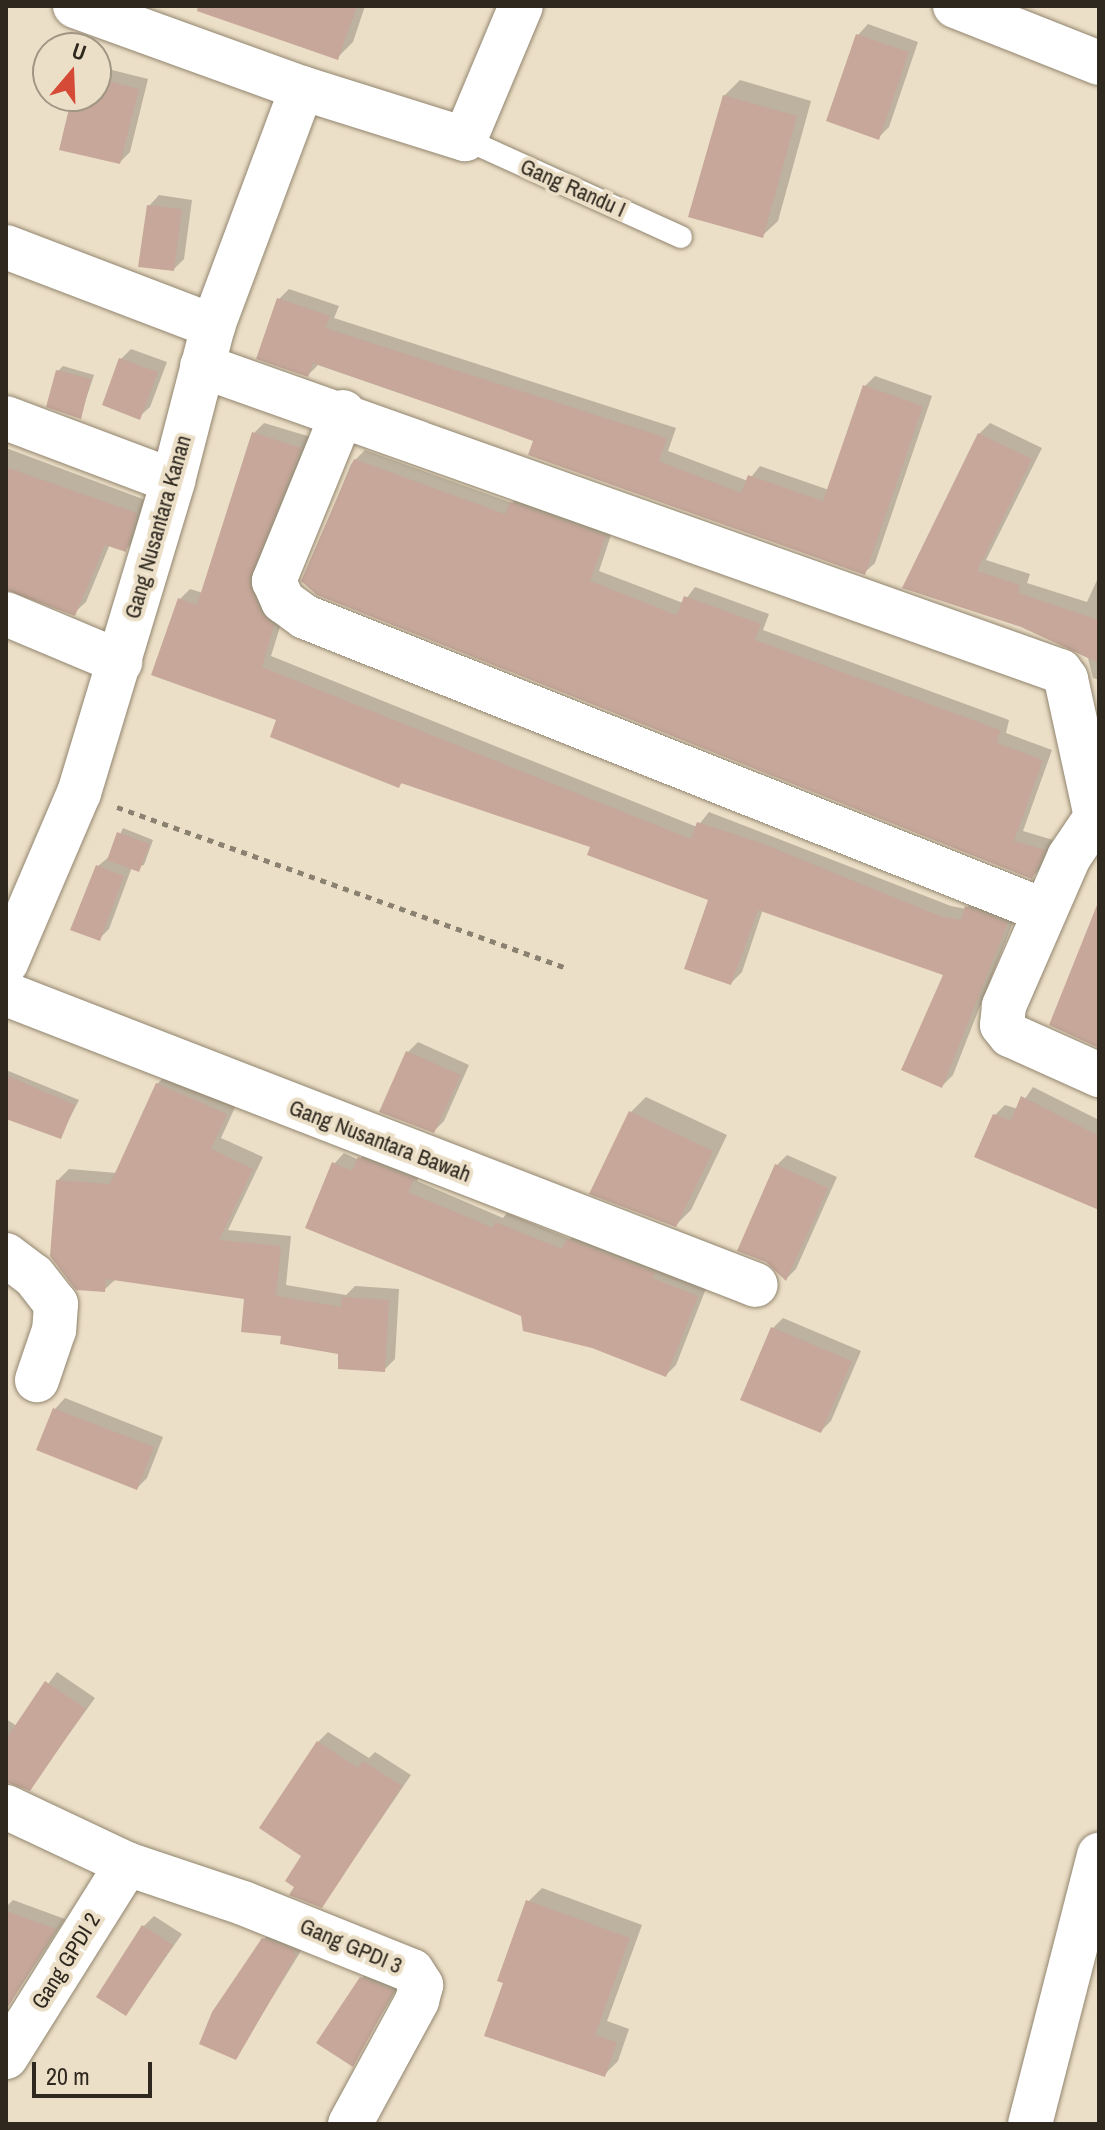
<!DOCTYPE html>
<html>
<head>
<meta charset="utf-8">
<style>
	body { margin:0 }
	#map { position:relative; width:1105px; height:2130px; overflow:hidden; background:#ecdfc7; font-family:"Archivo Narrow",sans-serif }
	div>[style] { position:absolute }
	.shadow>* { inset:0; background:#0003 }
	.building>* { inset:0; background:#c6a79a }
	.path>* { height:5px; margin-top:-2.5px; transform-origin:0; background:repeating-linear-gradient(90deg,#8b8171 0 6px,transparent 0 12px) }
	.roads { filter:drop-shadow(0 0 2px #92856f) drop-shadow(0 0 2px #92856f) }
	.service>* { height:22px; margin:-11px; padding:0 11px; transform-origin:11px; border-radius:11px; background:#fff }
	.minor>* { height:44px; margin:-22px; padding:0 22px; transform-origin:22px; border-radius:22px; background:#fff }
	span { translate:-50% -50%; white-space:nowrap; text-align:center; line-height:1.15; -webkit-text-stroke:8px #ecdfc7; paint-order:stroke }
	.street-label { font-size:22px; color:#2e281f }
	.frame { position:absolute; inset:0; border:8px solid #2e281f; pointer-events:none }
	.north { position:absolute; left:32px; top:32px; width:80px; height:80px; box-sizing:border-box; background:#ecdfc7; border:2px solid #a09684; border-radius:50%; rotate:19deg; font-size:22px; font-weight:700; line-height:32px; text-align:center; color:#2e281f }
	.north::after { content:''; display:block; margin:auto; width:28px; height:36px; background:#d54937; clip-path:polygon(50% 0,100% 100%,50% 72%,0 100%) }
	.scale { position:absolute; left:32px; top:2062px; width:120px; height:36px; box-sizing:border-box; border:4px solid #2e281f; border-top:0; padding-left:10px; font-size:24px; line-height:28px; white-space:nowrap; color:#2e281f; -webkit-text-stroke:6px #ecdfc7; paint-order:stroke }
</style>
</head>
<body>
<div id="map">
	<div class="shadow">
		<div style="clip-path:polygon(230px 6px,365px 6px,353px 42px,337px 58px)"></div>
		<div style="clip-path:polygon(868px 24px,918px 42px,889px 127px,879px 137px,829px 120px,858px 35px)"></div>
		<div style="clip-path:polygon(96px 66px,148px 79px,130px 152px,120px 162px,74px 96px,96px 96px)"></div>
		<div style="clip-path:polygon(740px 80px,811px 101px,778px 221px,762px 236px,724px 96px)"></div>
		<div style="clip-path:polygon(159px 195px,192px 200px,184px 259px,174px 269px,149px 206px)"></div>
		<div style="clip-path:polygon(289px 289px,339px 306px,334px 318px,676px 428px,668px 451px,748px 481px,760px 466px,829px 490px,865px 386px,875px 376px,932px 396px,875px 563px,864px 573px,535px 440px,318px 365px,308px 375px,279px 299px)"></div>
		<div style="clip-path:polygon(131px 349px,167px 362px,150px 407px,139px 417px,121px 359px)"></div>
		<div style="clip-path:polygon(63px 366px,94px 375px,80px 417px,58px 371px)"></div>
		<div style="clip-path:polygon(264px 423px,311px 437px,284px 614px,271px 656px,697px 827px,709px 812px,951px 906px,966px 909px,977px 896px,1017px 912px,953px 1075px,942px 1086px,946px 974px,763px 909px,742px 972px,731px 983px,711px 899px,592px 846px,403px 782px,399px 786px,279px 719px,179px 600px,190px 589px,203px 593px,253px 434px)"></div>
		<div style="clip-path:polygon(990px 423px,1042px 448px,986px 560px,1030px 574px,1027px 583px,1087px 602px,1099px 576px,1099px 680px,1093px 678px,1088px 658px,1022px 625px,904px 587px,979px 434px)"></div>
		<div style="clip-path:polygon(6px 448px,148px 501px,137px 538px,125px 550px,110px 544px,86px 602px,74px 613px,15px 589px,6px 590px)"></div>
		<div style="clip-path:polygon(365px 450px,512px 503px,522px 493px,614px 526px,599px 571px,683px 603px,695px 587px,769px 614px,763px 630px,1009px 720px,1006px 733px,1052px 750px,1023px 831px,1053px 840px,1042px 867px,1032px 877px,304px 580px,351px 464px)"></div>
		<div style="clip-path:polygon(123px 828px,153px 840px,144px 865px,132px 867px,109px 929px,99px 939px,98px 866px,110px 856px)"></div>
		<div style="clip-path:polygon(418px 1042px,469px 1065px,444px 1121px,434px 1131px,408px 1052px)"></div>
		<div style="clip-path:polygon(6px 1070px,79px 1100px,60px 1137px,6px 1117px)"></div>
		<div style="clip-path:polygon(169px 1073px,237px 1103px,221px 1138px,263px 1157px,228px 1230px,291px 1236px,286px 1285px,346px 1295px,355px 1286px,399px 1289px,395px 1359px,384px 1370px,284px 1334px,246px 1297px,116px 1279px,104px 1290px,58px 1180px,69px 1169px,117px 1173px,157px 1084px)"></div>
		<div style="clip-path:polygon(1033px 1087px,1099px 1120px,1099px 1209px,995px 1115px,1005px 1105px,1018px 1109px)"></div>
		<div style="clip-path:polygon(646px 1097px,727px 1135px,691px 1210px,676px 1225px,631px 1112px)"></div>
		<div style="clip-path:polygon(370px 1148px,423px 1169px,417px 1181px,503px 1218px,507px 1213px,570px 1239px,579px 1229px,707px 1286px,676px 1365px,666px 1375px,523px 1314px,334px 1164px,344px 1153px,359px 1160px)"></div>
		<div style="clip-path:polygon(787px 1155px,837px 1177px,796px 1269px,786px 1279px,767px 1260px,777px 1165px)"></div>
		<div style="clip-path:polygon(783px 1318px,861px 1351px,831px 1421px,821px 1431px,773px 1328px)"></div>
		<div style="clip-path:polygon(65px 1398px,163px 1437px,147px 1478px,137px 1488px,55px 1409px)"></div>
		<div style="clip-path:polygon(57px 1672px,95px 1698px,30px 1788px,6px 1781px,6px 1719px,17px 1726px)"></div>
		<div style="clip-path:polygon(328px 1732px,369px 1758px,375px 1752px,411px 1775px,322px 1906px,304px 1856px,318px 1742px)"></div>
		<div style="clip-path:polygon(542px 1888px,642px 1925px,607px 2021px,629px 2029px,618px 2061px,605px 2074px,505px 1982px,528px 1902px)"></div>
		<div style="clip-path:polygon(13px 1900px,65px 1919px,6px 2009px,6px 1907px)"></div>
		<div style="clip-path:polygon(154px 1916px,182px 1934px,126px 2014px,144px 1926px)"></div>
		<div style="clip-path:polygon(273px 1930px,304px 1946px,236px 2057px,264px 1939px)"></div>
		<div style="clip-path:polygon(372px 1968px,402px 1980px,352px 2064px,362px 1978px)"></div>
	</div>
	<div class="building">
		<div style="clip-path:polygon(198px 6px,357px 6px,338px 60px,197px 11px)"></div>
		<div style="clip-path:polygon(856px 34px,909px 52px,879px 140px,826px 121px)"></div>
		<div style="clip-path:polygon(96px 78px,139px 89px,120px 164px,59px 150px,72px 96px,96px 96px)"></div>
		<div style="clip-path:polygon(723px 95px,797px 116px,763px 238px,688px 217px)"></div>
		<div style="clip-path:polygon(147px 205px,182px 209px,174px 271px,138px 267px)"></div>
		<div style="clip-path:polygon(277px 298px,330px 316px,325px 328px,667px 438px,659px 461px,741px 493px,748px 475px,823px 501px,863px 385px,923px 406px,865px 575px,528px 455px,533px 441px,448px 410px,313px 363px,308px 377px,256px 359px)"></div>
		<div style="clip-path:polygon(119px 358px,158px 372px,140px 420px,102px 405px)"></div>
		<div style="clip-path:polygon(56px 370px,91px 379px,81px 419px,46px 407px)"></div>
		<div style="clip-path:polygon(252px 432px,301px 448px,249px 581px,260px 611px,274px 626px,262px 667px,691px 839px,697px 822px,761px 843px,940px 916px,961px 920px,965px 906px,1008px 923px,942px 1088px,901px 1070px,943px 975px,758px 910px,731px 985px,684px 969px,708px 900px,587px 855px,590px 847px,401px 783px,399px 788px,270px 737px,276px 720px,151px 675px,178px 598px,197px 605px)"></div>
		<div style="clip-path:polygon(978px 433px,1032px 459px,977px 571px,1020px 585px,1018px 593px,1099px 620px,1099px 663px,1021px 627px,902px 588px)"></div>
		<div style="clip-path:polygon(354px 459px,505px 514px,510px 502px,606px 536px,590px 581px,677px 615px,684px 596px,761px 624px,755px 640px,1000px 730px,997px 743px,1043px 760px,1014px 841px,1045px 850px,1032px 879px,317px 595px,301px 581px)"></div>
		<div style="clip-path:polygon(6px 467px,137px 513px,126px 552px,105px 545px,75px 616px,6px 590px)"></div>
		<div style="clip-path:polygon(117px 832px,150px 844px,139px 872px,107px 860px)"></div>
		<div style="clip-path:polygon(96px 865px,124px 876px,100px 941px,70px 930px)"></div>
		<div style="clip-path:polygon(1097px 905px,1099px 906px,1099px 1048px,1049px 1025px)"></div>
		<div style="clip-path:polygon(406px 1051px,461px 1075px,434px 1133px,379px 1112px)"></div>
		<div style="clip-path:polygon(6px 1075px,75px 1105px,61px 1139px,6px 1119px)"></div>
		<div style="clip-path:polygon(156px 1083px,227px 1114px,211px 1149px,253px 1169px,219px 1240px,281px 1246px,276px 1296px,341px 1307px,342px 1297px,389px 1300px,385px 1372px,338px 1369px,338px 1354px,280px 1344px,281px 1336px,241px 1332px,244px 1299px,106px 1279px,105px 1292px,76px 1290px,50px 1256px,56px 1180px,110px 1184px)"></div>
		<div style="clip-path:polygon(1021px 1096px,1099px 1136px,1099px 1210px,974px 1157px,993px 1114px,1011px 1120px)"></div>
		<div style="clip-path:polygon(629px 1111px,713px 1151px,676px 1227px,589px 1194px)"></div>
		<div style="clip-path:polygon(358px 1157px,414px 1179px,408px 1192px,493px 1228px,495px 1222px,562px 1249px,567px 1239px,655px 1273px,652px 1278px,698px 1296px,666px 1377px,592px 1348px,523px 1331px,521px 1316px,305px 1228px,332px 1162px,352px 1171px)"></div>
		<div style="clip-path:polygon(775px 1164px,828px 1188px,786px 1281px,766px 1262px,737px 1251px)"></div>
		<div style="clip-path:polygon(771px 1327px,852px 1361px,821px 1433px,740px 1400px)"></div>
		<div style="clip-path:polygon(53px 1408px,154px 1447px,137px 1490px,36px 1450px)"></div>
		<div style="clip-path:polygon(45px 1681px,86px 1709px,30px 1791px,6px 1782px,6px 1739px)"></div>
		<div style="clip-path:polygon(317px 1741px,358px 1768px,363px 1761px,402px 1786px,322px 1908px,289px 1895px,294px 1887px,285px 1881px,301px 1856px,259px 1828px)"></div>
		<div style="clip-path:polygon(526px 1900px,630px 1938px,595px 2035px,617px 2042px,605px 2077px,484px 2036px,503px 1983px,497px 1981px)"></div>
		<div style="clip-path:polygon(6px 1911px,56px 1929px,6px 2010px)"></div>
		<div style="clip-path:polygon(142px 1925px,173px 1945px,126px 2016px,96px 1997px)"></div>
		<div style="clip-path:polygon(262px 1938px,294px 1950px,296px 1956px,236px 2060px,199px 2044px,212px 2012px)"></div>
		<div style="clip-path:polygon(360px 1977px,394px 1991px,353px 2067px,316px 2043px)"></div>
	</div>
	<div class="path">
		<div style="left:117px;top:807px;width:475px;rotate:19.7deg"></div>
	</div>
	<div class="roads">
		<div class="service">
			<div style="left:465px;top:139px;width:237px;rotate:24.4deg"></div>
		</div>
		<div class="minor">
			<div style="left:75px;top:6px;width:241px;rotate:19.9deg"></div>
			<div style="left:302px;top:88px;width:171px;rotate:17.4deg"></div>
			<div style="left:465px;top:139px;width:144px;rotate:-67.2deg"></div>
			<div style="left:955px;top:6px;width:155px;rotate:21.6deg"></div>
			<div style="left:6px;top:247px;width:222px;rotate:20.9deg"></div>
			<div style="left:202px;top:366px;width:911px;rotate:19.57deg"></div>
			<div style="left:1060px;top:671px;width:10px;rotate:53deg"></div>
			<div style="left:1066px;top:679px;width:141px;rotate:77.7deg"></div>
			<div style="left:1096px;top:817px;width:48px;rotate:124deg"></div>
			<div style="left:1069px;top:857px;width:163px;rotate:113.6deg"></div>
			<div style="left:1004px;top:1006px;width:19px;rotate:96deg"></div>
			<div style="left:1002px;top:1025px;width:13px;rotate:51deg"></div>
			<div style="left:1010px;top:1035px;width:98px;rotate:24.2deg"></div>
			<div style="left:343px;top:412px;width:183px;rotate:112.2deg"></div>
			<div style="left:274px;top:581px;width:22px;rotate:66deg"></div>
			<div style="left:283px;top:601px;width:27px;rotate:36deg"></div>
			<div style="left:305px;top:617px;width:796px;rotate:21.67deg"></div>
			<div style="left:6px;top:418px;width:178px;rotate:20.7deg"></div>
			<div style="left:6px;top:614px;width:124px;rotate:22.8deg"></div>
			<div style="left:6px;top:963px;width:185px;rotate:-66.8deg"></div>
			<div style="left:79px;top:793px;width:326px;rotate:-73.2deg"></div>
			<div style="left:173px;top:481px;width:160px;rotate:-75.5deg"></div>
			<div style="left:213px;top:326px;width:254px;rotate:-69.5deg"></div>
			<div style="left:6px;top:994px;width:804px;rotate:21.21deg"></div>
			<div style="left:6px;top:1255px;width:35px;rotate:37deg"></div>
			<div style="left:34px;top:1276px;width:36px;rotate:52deg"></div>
			<div style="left:56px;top:1304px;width:26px;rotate:94deg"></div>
			<div style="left:54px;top:1330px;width:53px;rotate:108.8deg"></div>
			<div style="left:6px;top:1807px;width:134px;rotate:25.2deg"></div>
			<div style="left:127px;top:1864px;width:122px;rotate:18.6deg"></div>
			<div style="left:243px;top:1903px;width:182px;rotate:21.9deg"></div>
			<div style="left:412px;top:1971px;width:17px;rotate:57deg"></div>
			<div style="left:421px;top:1985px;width:16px;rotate:104deg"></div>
			<div style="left:417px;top:2001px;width:140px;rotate:118.6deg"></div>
			<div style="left:6px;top:2057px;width:228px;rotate:-57.9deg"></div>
			<div style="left:1030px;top:2124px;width:278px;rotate:-75.6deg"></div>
		</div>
	</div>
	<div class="street-label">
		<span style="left:573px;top:188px;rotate:24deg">Gang Randu I</span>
		<span style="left:158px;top:527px;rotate:-74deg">Gang Nusantara Kanan</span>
		<span style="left:380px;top:1141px;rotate:21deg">Gang Nusantara Bawah</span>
		<span style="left:351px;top:1946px;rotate:23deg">Gang GPDI 3</span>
		<span style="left:66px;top:1961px;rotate:-58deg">Gang GPDI 2</span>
	</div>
	<div class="frame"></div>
	<div class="north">U</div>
	<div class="scale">20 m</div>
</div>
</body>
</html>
